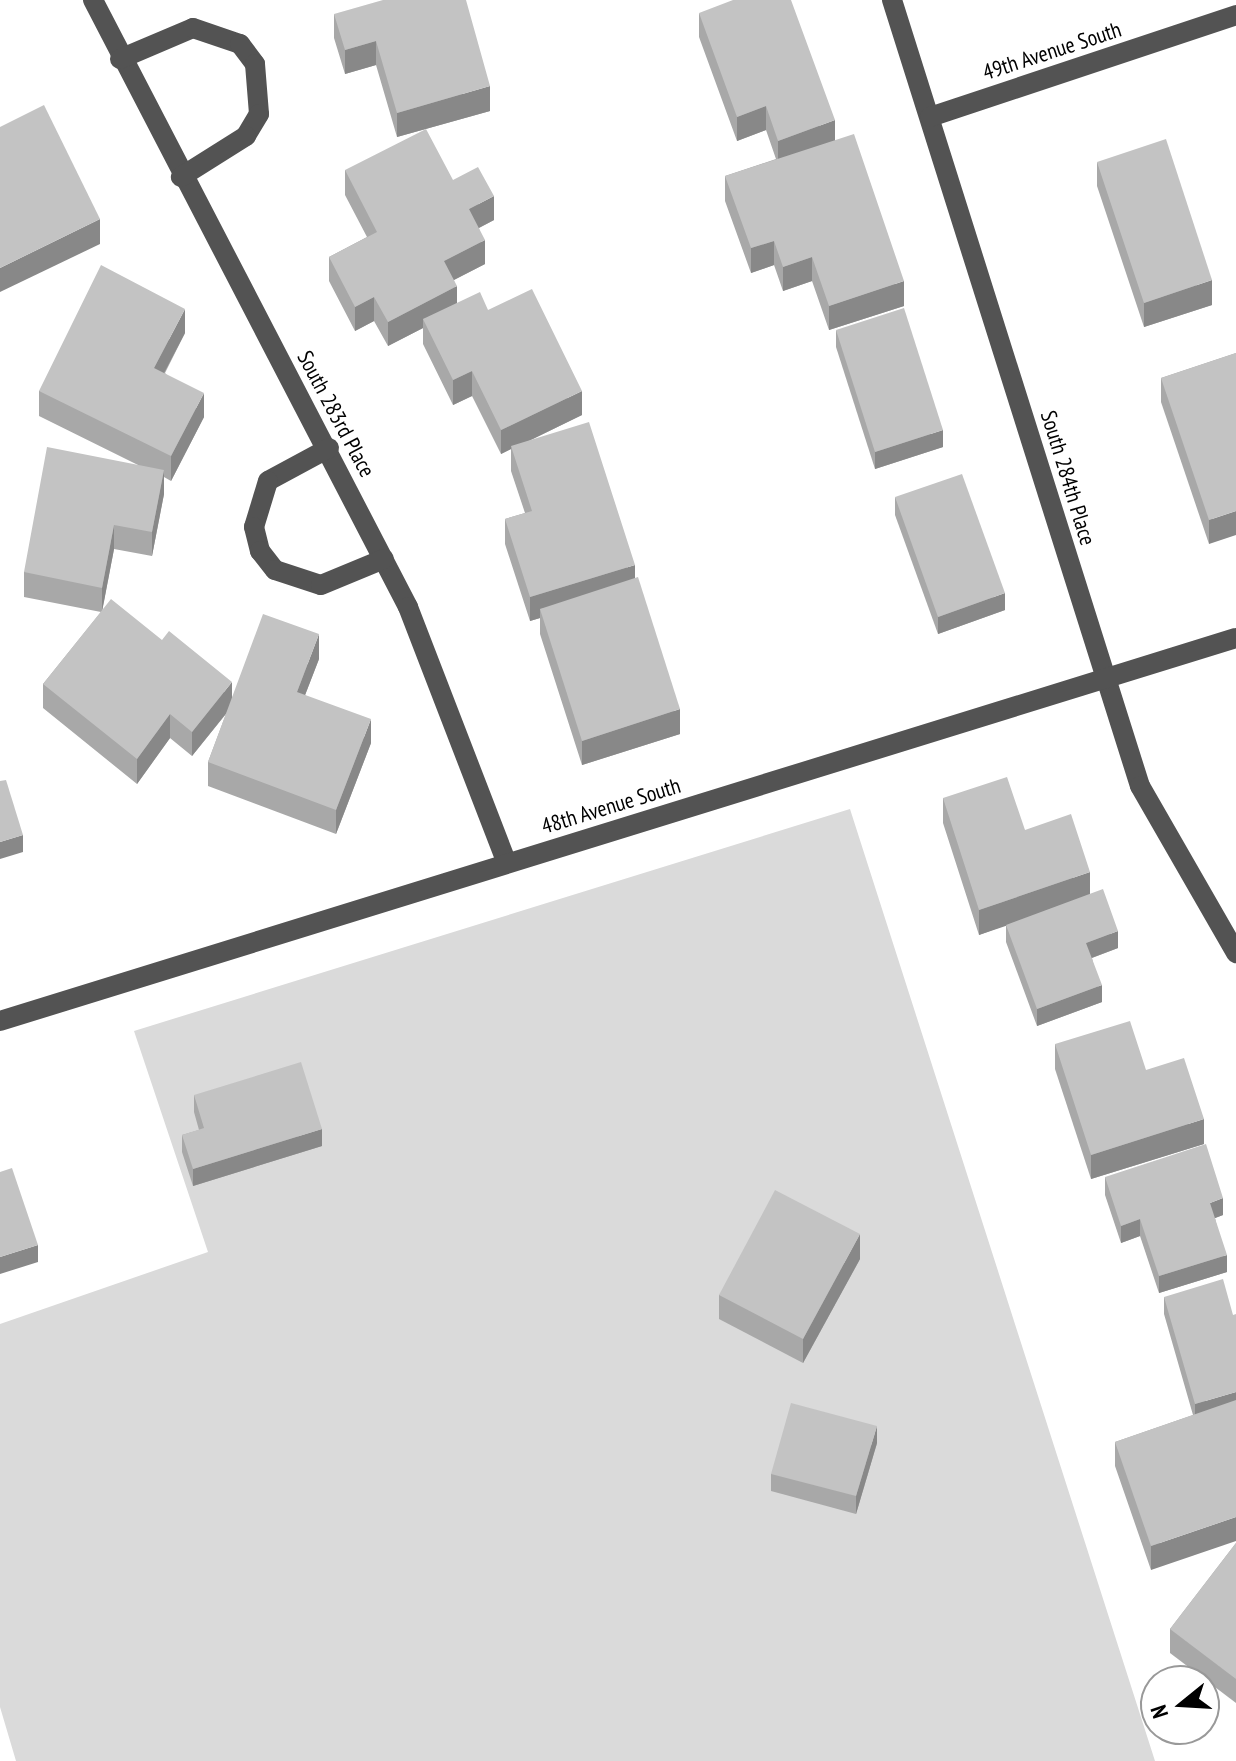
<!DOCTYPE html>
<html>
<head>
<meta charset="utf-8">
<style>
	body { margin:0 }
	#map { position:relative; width:1236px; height:1761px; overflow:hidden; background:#fff; font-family:"PT Sans Narrow",sans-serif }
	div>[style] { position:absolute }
	.green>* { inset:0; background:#dadada }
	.minor>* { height:20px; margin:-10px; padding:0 10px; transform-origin:10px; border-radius:10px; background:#535353 }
	.wall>* { inset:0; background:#a8a8a8 }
	.shaded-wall>* { inset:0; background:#888 }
	.building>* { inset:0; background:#c3c3c3 }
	span { translate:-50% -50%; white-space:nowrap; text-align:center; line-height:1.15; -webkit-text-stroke:6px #fff; paint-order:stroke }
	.street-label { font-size:22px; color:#000 }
	.north { position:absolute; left:1140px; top:1665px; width:80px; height:80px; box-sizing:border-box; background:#fff; border:2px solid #999; border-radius:50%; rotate:252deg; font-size:22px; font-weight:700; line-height:32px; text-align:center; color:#000 }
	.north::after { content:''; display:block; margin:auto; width:28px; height:36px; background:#000; clip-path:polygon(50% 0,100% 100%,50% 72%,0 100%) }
</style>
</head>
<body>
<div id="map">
	<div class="green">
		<div style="clip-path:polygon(850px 809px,1155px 1761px,16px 1761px,0 1707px,0 1324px,208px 1252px,134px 1031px)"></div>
	</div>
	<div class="minor">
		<div style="left:93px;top:0;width:684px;rotate:62.57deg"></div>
		<div style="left:408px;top:607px;width:274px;rotate:68.9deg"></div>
		<div style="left:892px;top:0;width:824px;rotate:72.49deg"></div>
		<div style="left:1140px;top:786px;width:193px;rotate:60.1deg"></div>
		<div style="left:120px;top:59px;width:79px;rotate:-23deg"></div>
		<div style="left:193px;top:28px;width:50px;rotate:18.8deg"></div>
		<div style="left:240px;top:44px;width:25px;rotate:53deg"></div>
		<div style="left:255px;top:64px;width:50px;rotate:85.4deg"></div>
		<div style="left:259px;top:114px;width:26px;rotate:121deg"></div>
		<div style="left:246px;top:136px;width:77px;rotate:147.8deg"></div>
		<div style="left:930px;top:117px;width:323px;rotate:-18.4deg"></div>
		<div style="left:329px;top:448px;width:69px;rotate:151.6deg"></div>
		<div style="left:268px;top:481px;width:48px;rotate:106.9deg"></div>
		<div style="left:254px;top:527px;width:25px;rotate:76deg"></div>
		<div style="left:260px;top:551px;width:24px;rotate:52deg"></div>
		<div style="left:275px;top:570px;width:48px;rotate:18.1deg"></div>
		<div style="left:321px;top:585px;width:68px;rotate:-22.4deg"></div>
		<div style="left:0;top:1021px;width:1294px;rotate:-17.22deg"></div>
	</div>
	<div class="wall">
		<div style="clip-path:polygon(699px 13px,835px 140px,904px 306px,829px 330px,812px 281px,783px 291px,774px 265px,751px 273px,725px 201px,725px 176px,776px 159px,766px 130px,737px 141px,699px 37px)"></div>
		<div style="clip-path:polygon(334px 14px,490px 111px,397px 137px,376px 65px,345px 74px,334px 38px)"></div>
		<div style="clip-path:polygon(1097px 162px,1212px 305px,1144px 327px,1097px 186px)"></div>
		<div style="clip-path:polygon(345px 170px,453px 180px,494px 220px,479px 228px,485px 264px,454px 280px,457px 304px,488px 310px,582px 415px,529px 441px,635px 578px,680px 734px,582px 765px,540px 634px,540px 618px,530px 621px,505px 544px,505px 519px,525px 513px,511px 471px,511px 449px,501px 454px,472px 396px,453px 405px,423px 344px,423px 328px,388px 346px,374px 321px,355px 331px,329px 281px,329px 257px,367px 237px,345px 195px)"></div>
		<div style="clip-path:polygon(836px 330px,943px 447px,875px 469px,836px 347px)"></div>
		<div style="clip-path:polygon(185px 333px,165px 373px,204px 417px,171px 481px,164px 477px,164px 494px,152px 556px,114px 549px,102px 611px,232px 697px,319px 659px,305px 695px,371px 743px,336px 834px,208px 786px,208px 762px,226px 714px,192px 756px,170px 738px,137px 784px,43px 708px,43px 684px,101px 612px,24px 597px,24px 572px,138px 465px,39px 416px,39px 391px)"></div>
		<div style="clip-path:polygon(1236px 353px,1209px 544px,1161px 402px,1161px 378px)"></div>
		<div style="clip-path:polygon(895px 497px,1005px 610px,938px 634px,895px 515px)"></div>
		<div style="clip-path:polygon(943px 798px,1025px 830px,1090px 894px,1118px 948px,1092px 958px,1102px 1002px,1037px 1026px,1006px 942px,1006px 925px,979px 935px,943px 823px)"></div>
		<div style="clip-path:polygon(1055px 1044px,1146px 1070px,1204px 1144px,1091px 1179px,1055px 1069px)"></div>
		<div style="clip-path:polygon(194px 1095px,322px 1146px,193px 1186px,182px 1152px,182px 1135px,199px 1130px,194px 1112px)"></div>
		<div style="clip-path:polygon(1105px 1177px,1223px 1215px,1215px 1218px,1227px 1272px,1159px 1293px,1140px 1236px,1121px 1243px,1105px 1195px)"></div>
		<div style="clip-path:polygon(860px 1259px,803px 1363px,719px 1319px,719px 1295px)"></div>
		<div style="clip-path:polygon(1164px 1297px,1233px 1315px,1151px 1570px,1115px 1466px,1115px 1442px,1193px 1415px,1164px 1314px)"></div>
		<div style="clip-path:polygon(877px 1443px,856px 1514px,771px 1491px,771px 1474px)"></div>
		<div style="clip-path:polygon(1236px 1543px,1236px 1703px,1170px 1653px,1170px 1629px)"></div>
	</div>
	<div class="shaded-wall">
		<div style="clip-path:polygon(376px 41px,376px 65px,345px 74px,345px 50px)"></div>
		<div style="clip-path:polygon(490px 86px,490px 111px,397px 137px,397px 113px)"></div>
		<div style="clip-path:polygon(766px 106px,766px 130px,737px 141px,737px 117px)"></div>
		<div style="clip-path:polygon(835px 120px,835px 144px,778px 165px,778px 141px)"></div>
		<div style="clip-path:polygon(494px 196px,494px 220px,469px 233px,469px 209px)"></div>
		<div style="clip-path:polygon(100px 219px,100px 244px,0 292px,0 268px)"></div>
		<div style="clip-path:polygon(485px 240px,485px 264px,444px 285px,444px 261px)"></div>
		<div style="clip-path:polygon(774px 241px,774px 265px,751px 273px,751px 248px)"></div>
		<div style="clip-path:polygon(812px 257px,812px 281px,783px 291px,783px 267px)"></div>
		<div style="clip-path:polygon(1212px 280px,1212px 305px,1144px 327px,1144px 303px)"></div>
		<div style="clip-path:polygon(904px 281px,904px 306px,829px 330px,829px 306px)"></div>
		<div style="clip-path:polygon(457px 286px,457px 310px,423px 319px,423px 328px,388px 346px,388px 322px)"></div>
		<div style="clip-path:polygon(374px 297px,374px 321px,355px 331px,355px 307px)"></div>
		<div style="clip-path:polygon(185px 309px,185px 333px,154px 392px,154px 368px)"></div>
		<div style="clip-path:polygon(472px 371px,472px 396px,453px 405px,453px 380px)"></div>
		<div style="clip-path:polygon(582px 391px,582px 415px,512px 449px,511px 446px,511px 449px,501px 454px,501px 430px)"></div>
		<div style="clip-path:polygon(204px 393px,204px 417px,171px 481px,171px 456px)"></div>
		<div style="clip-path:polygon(943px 430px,943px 447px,875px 469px,875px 452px)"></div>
		<div style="clip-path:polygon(164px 470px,164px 494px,152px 556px,152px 532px)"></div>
		<div style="clip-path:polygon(1236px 511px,1236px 535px,1209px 544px,1209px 520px)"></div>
		<div style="clip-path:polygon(114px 525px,114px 549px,102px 612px,102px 588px)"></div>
		<div style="clip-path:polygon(635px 565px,635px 589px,540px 609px,540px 618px,530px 621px,530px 597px)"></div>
		<div style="clip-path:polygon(1005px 593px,1005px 610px,938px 634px,938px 617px)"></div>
		<div style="clip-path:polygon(319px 634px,319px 659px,297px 716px,297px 692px)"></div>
		<div style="clip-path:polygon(232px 682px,232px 706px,192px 756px,192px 732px)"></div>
		<div style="clip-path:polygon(680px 709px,680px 734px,582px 765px,582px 741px)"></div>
		<div style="clip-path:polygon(170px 714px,170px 738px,137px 784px,137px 759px)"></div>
		<div style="clip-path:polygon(371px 719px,371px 743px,336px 834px,336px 810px)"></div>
		<div style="clip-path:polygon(23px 835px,23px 852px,0 859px,0 842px)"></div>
		<div style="clip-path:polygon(1090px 872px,1090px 897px,979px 935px,979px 910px)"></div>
		<div style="clip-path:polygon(1118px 931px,1118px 948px,1086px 960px,1086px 943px)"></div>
		<div style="clip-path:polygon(1102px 985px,1102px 1002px,1037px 1026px,1037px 1009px)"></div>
		<div style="clip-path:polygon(1204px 1119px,1204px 1144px,1091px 1179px,1091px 1155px)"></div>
		<div style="clip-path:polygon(322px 1129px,322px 1146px,193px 1186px,193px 1169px)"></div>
		<div style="clip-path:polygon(1223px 1198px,1223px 1215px,1210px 1220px,1210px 1203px)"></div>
		<div style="clip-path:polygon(1140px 1219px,1140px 1236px,1121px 1243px,1121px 1226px)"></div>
		<div style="clip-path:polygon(860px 1234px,860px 1259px,803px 1363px,803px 1339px)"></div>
		<div style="clip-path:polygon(38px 1245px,38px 1262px,0 1274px,0 1257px)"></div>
		<div style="clip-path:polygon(1227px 1255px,1227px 1272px,1159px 1293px,1159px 1276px)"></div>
		<div style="clip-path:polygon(1236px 1392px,1236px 1409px,1195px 1421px,1195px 1404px)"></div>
		<div style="clip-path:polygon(877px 1426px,877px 1443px,856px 1514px,856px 1496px)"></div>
		<div style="clip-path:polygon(1236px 1517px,1236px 1541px,1151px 1570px,1151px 1546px)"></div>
	</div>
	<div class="building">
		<div style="clip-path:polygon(383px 0,466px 0,490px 86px,397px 113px,376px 41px,345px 50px,334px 14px)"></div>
		<div style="clip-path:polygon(733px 0,791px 0,835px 120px,778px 141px,766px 106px,737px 117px,699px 13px)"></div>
		<div style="clip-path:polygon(44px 105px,100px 219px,0 268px,0 127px)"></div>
		<div style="clip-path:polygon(426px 129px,453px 180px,478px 167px,494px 196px,469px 209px,485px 240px,444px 261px,457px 286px,388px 322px,374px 297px,355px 307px,329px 257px,377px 232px,345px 170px)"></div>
		<div style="clip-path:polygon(854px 134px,904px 281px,829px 306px,812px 257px,783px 267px,774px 241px,751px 248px,725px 176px)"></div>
		<div style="clip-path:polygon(1166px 139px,1212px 280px,1144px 303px,1097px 162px)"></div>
		<div style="clip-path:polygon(101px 265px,185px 309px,154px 368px,204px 393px,171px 456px,39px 391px)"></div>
		<div style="clip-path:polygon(532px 289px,582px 391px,501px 430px,472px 371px,453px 380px,423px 319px,480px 292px,488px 310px)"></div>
		<div style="clip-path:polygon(904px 308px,943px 430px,875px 452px,836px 330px)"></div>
		<div style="clip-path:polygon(1236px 353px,1236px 511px,1209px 520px,1161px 378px)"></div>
		<div style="clip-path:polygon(589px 422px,635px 565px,530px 597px,505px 519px,532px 511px,511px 446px)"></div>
		<div style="clip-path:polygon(47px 447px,164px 470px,152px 532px,114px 525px,102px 588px,24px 572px)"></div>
		<div style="clip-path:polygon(962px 474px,1005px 593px,938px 617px,895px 497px)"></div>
		<div style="clip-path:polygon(638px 577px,680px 709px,582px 741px,540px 609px)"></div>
		<div style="clip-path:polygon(111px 599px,162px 640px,169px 631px,232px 682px,192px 732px,170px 714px,137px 759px,43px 684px)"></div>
		<div style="clip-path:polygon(263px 614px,319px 634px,297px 692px,371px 719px,336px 810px,208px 762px)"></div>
		<div style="clip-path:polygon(1007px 777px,1025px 830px,1071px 814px,1090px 872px,979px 910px,943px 798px)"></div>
		<div style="clip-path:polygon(6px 780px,23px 835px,0 842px,0 781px)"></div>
		<div style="clip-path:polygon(1103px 889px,1118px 931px,1086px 943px,1102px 985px,1037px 1009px,1006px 925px)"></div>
		<div style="clip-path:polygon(1130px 1021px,1146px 1070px,1184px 1058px,1204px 1119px,1091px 1155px,1055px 1044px)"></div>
		<div style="clip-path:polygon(301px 1062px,322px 1129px,193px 1169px,182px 1135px,204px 1128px,194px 1095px)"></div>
		<div style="clip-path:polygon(1206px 1144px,1223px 1198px,1210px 1203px,1227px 1255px,1159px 1276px,1140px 1219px,1121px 1226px,1105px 1177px)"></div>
		<div style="clip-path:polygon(12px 1168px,38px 1245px,0 1257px,0 1172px)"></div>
		<div style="clip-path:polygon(775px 1190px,860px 1234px,803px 1339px,719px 1295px)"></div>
		<div style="clip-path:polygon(1223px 1279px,1233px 1315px,1236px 1314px,1236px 1392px,1195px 1404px,1164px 1297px)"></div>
		<div style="clip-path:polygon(1236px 1400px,1236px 1517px,1151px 1546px,1115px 1442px)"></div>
		<div style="clip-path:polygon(791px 1403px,877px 1426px,856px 1496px,771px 1474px)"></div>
		<div style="clip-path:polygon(1236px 1543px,1236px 1679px,1170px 1629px)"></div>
	</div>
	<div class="street-label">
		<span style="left:1052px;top:51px;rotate:-18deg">49th Avenue South</span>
		<span style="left:336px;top:414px;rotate:62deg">South 283rd Place</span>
		<span style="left:1068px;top:478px;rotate:73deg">South 284th Place</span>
		<span style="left:611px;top:806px;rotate:-17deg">48th Avenue South</span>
	</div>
	<div class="north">N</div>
</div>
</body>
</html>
